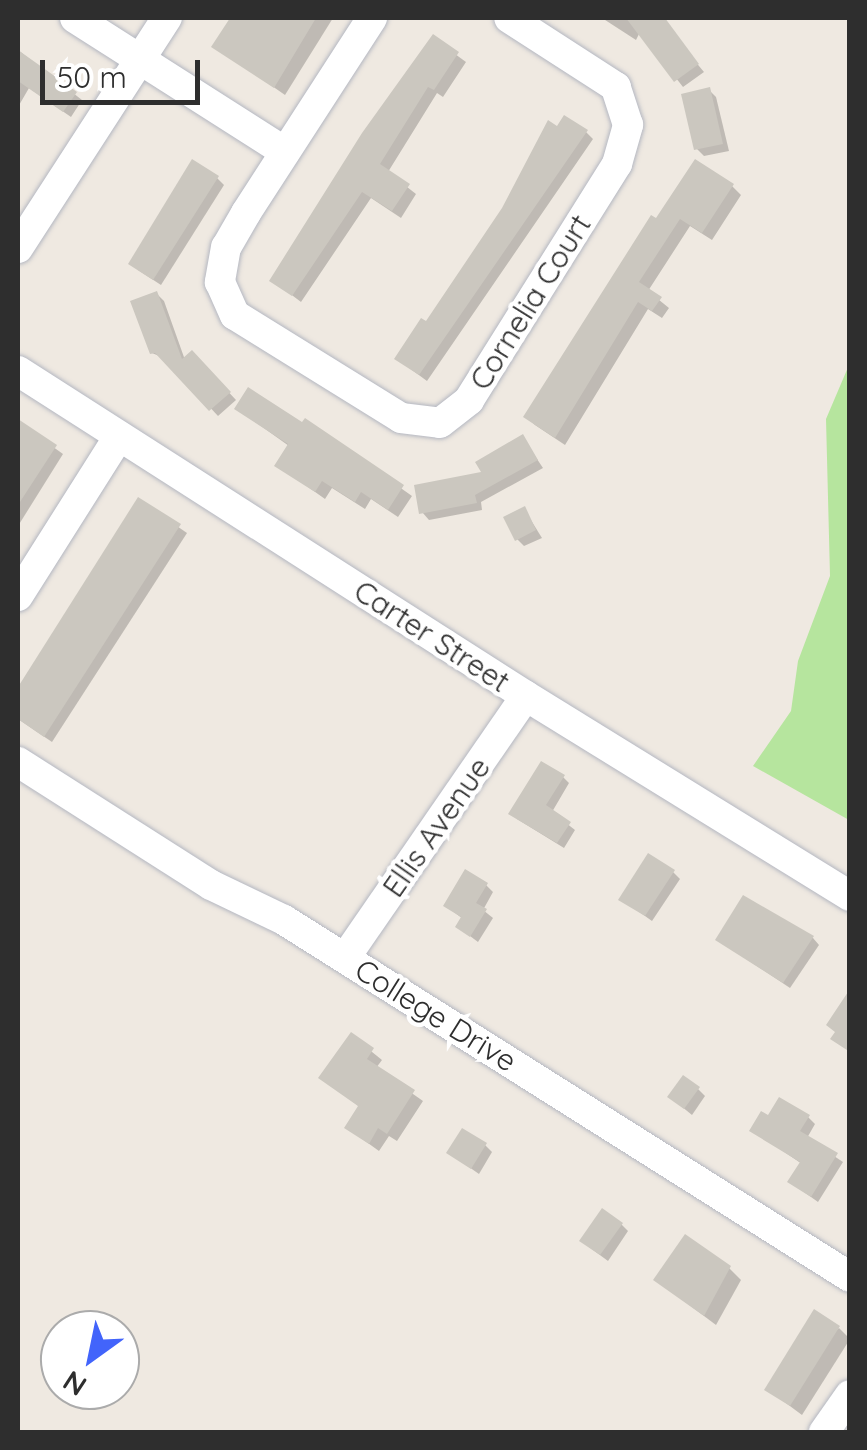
<!DOCTYPE html>
<html>
<head>
<meta charset="utf-8">
<style>
	body { margin:0 }
	#map { position:relative; width:867px; height:1450px; overflow:hidden; background:#efe9e1; font-family:Quicksand,sans-serif }
	div>[style] { position:absolute }
	.green>* { inset:0; background:#b6e59e }
	.shadow>* { inset:0; background:#0003 }
	.building>* { inset:0; background:#cbc7bf }
	.roads { filter:drop-shadow(0 0 2px #b4b7c1) drop-shadow(0 0 2px #b4b7c1) }
	.minor>* { height:30px; margin:-15px; padding:0 15px; transform-origin:15px; border-radius:15px; background:#fff }
	span { translate:-50% -50%; white-space:nowrap; text-align:center; line-height:1.15; -webkit-text-stroke:9px #fff; paint-order:stroke }
	.street-label { font-size:30px; color:#2e2e2e }
	.frame { position:absolute; inset:0; border:20px solid #2e2e2e; pointer-events:none }
	.north { position:absolute; left:40px; top:1310px; width:100px; height:100px; box-sizing:border-box; background:#fff; border:2px solid #ababab; border-radius:50%; rotate:213deg; font-size:28px; font-weight:700; line-height:40px; text-align:center; color:#2e2e2e }
	.north::after { content:''; display:block; margin:auto; width:35px; height:45px; background:#4264fb; clip-path:polygon(50% 0,100% 100%,50% 72%,0 100%) }
	.scale { position:absolute; left:40px; top:60px; width:160px; height:45px; box-sizing:border-box; border:5px solid #2e2e2e; border-top:0; padding-left:12px; font-size:30px; line-height:35px; white-space:nowrap; color:#2e2e2e; -webkit-text-stroke:8px #fff; paint-order:stroke }
</style>
</head>
<body>
<div id="map">
	<div class="green">
		<div style="clip-path:polygon(849px 365px,849px 820px,753px 766px,791px 711px,798px 661px,830px 576px,826px 419px)"></div>
	</div>
	<div class="shadow">
		<div style="clip-path:polygon(247px 18px,333px 18px,285px 95px,214px 46px)"></div>
		<div style="clip-path:polygon(602px 18px,659px 18px,704px 72px,683px 87px,640px 32px,636px 40px)"></div>
		<div style="clip-path:polygon(433px 38px,466px 62px,443px 97px,437px 93px,388px 172px,416px 194px,401px 218px,371px 198px,301px 302px,272px 280px)"></div>
		<div style="clip-path:polygon(18px 50px,82px 100px,71px 117px,29px 88px,18px 107px)"></div>
		<div style="clip-path:polygon(709px 90px,716px 97px,729px 151px,704px 156px,697px 149px)"></div>
		<div style="clip-path:polygon(558px 129px,586px 132px,593px 139px,427px 381px,397px 359px,427px 325px)"></div>
		<div style="clip-path:polygon(217px 178px,224px 185px,161px 285px,138px 270px)"></div>
		<div style="clip-path:polygon(732px 186px,741px 195px,712px 240px,690px 226px,648px 291px,669px 308px,662px 318px,648px 309px,565px 445px,535px 425px,526px 417px,657px 222px)"></div>
		<div style="clip-path:polygon(157px 294px,164px 301px,185px 360px,192px 353px,236px 400px,218px 416px,164px 358px,152px 353px)"></div>
		<div style="clip-path:polygon(237px 409px,303px 425px,306px 421px,412px 496px,398px 517px,371px 499px,365px 509px,332px 488px,325px 499px,277px 465px,289px 446px)"></div>
		<div style="clip-path:polygon(18px 422px,63px 454px,18px 526px)"></div>
		<div style="clip-path:polygon(523px 438px,543px 468px,481px 502px,482px 510px,429px 520px,422px 512px,485px 474px)"></div>
		<div style="clip-path:polygon(139px 500px,187px 533px,52px 742px,18px 719px,18px 688px)"></div>
		<div style="clip-path:polygon(524px 509px,542px 538px,524px 546px,517px 539px)"></div>
		<div style="clip-path:polygon(563px 777px,569px 783px,552px 812px,575px 830px,564px 848px,517px 819px)"></div>
		<div style="clip-path:polygon(673px 872px,680px 879px,652px 921px,621px 899px)"></div>
		<div style="clip-path:polygon(486px 885px,493px 892px,483px 910px,493px 918px,478px 942px,458px 927px,463px 919px,446px 906px)"></div>
		<div style="clip-path:polygon(813px 938px,819px 945px,790px 988px,718px 940px)"></div>
		<div style="clip-path:polygon(351px 1035px,382px 1060px,376px 1068px,423px 1101px,397px 1141px,389px 1136px,379px 1151px,347px 1128px,360px 1107px,321px 1078px)"></div>
		<div style="clip-path:polygon(698px 1089px,705px 1096px,692px 1115px,670px 1097px)"></div>
		<div style="clip-path:polygon(808px 1117px,815px 1124px,807px 1138px,843px 1162px,818px 1202px,790px 1182px,802px 1164px,752px 1130px)"></div>
		<div style="clip-path:polygon(485px 1145px,492px 1152px,479px 1174px,449px 1153px)"></div>
		<div style="clip-path:polygon(621px 1224px,628px 1231px,608px 1261px,589px 1247px)"></div>
		<div style="clip-path:polygon(729px 1268px,741px 1280px,716px 1325px,656px 1280px)"></div>
		<div style="clip-path:polygon(839px 1328px,850px 1339px,802px 1415px,767px 1389px)"></div>
	</div>
	<div class="building">
		<div style="clip-path:polygon(230px 18px,316px 18px,274px 88px,211px 47px)"></div>
		<div style="clip-path:polygon(626px 18px,665px 18px,699px 64px,674px 82px)"></div>
		<div style="clip-path:polygon(433px 34px,459px 52px,434px 90px,428px 87px,380px 164px,410px 184px,392px 211px,362px 192px,292px 296px,269px 281px,362px 133px)"></div>
		<div style="clip-path:polygon(18px 50px,77px 92px,63px 112px,18px 81px)"></div>
		<div style="clip-path:polygon(710px 87px,723px 144px,694px 150px,681px 94px)"></div>
		<div style="clip-path:polygon(564px 115px,588px 130px,419px 375px,394px 359px,421px 318px,426px 321px,502px 208px,548px 120px,557px 126px)"></div>
		<div style="clip-path:polygon(192px 159px,219px 176px,153px 280px,128px 264px)"></div>
		<div style="clip-path:polygon(695px 159px,734px 184px,702px 233px,680px 219px,639px 282px,662px 297px,652px 311px,638px 302px,555px 438px,523px 417px,651px 215px,656px 218px)"></div>
		<div style="clip-path:polygon(157px 291px,182px 359px,192px 350px,231px 392px,209px 411px,155px 353px,150px 354px,130px 301px)"></div>
		<div style="clip-path:polygon(248px 387px,302px 422px,305px 418px,404px 485px,388px 510px,361px 492px,355px 502px,322px 481px,315px 492px,274px 466px,288px 444px,234px 409px)"></div>
		<div style="clip-path:polygon(18px 419px,57px 445px,18px 505px)"></div>
		<div style="clip-path:polygon(523px 434px,538px 460px,475px 495px,477px 503px,419px 514px,414px 485px,481px 472px,475px 462px)"></div>
		<div style="clip-path:polygon(138px 497px,181px 524px,44px 737px,18px 719px,18px 687px)"></div>
		<div style="clip-path:polygon(525px 506px,536px 530px,515px 541px,503px 517px)"></div>
		<div style="clip-path:polygon(541px 761px,565px 775px,546px 805px,571px 822px,557px 843px,508px 814px)"></div>
		<div style="clip-path:polygon(648px 853px,675px 870px,645px 916px,618px 900px)"></div>
		<div style="clip-path:polygon(465px 869px,488px 883px,476px 903px,487px 909px,470px 937px,455px 927px,461px 917px,443px 906px)"></div>
		<div style="clip-path:polygon(743px 895px,814px 936px,783px 983px,715px 940px)"></div>
		<div style="clip-path:polygon(850px 989px,850px 1052px,830px 1039px,835px 1032px,826px 1025px)"></div>
		<div style="clip-path:polygon(351px 1032px,374px 1048px,367px 1059px,415px 1090px,387px 1134px,378px 1128px,369px 1144px,344px 1128px,358px 1106px,318px 1078px)"></div>
		<div style="clip-path:polygon(683px 1075px,700px 1087px,684px 1109px,667px 1097px)"></div>
		<div style="clip-path:polygon(779px 1097px,810px 1115px,800px 1131px,838px 1153px,811px 1197px,787px 1182px,800px 1162px,749px 1131px,761px 1111px,768px 1115px)"></div>
		<div style="clip-path:polygon(462px 1128px,487px 1143px,471px 1169px,446px 1153px)"></div>
		<div style="clip-path:polygon(602px 1208px,623px 1223px,600px 1255px,579px 1241px)"></div>
		<div style="clip-path:polygon(685px 1234px,731px 1266px,704px 1316px,653px 1280px)"></div>
		<div style="clip-path:polygon(814px 1309px,840px 1326px,790px 1406px,764px 1390px)"></div>
	</div>
	<div class="roads">
		<div class="minor">
			<div style="left:75px;top:18px;width:249px;rotate:32.5deg"></div>
			<div style="left:372px;top:18px;width:232px;rotate:122.9deg"></div>
			<div style="left:246px;top:213px;width:39px;rotate:120deg"></div>
			<div style="left:226px;top:247px;width:36px;rotate:100deg"></div>
			<div style="left:220px;top:282px;width:36px;rotate:66deg"></div>
			<div style="left:235px;top:315px;width:195px;rotate:31.8deg"></div>
			<div style="left:401px;top:418px;width:39px;rotate:7deg"></div>
			<div style="left:440px;top:423px;width:37px;rotate:-38deg"></div>
			<div style="left:469px;top:400px;width:279px;rotate:-57.9deg"></div>
			<div style="left:617px;top:164px;width:41px;rotate:-74.2deg"></div>
			<div style="left:628px;top:125px;width:40px;rotate:-108deg"></div>
			<div style="left:616px;top:87px;width:127px;rotate:-147.2deg"></div>
			<div style="left:18px;top:248px;width:274px;rotate:-57.1deg"></div>
			<div style="left:18px;top:371px;width:603px;rotate:32.61deg"></div>
			<div style="left:526px;top:696px;width:381px;rotate:31.7deg"></div>
			<div style="left:18px;top:596px;width:189px;rotate:-57.7deg"></div>
			<div style="left:18px;top:762px;width:229px;rotate:32.5deg"></div>
			<div style="left:211px;top:885px;width:81px;rotate:25.6deg"></div>
			<div style="left:284px;top:920px;width:669px;rotate:32.24deg"></div>
			<div style="left:345px;top:958px;width:318px;rotate:-55.4deg"></div>
			<div style="left:824px;top:1432px;width:45px;rotate:-54.9deg"></div>
		</div>
	</div>
	<div class="street-label">
		<span style="left:530px;top:302px;rotate:-58deg">Cornelia Court</span>
		<span style="left:432px;top:636px;rotate:33deg">Carter Street</span>
		<span style="left:436px;top:827px;rotate:-55deg">Ellis Avenue</span>
		<span style="left:436px;top:1015px;rotate:32deg">College Drive</span>
	</div>
	<div class="frame"></div>
	<div class="north">N</div>
	<div class="scale">50 m</div>
</div>
</body>
</html>
